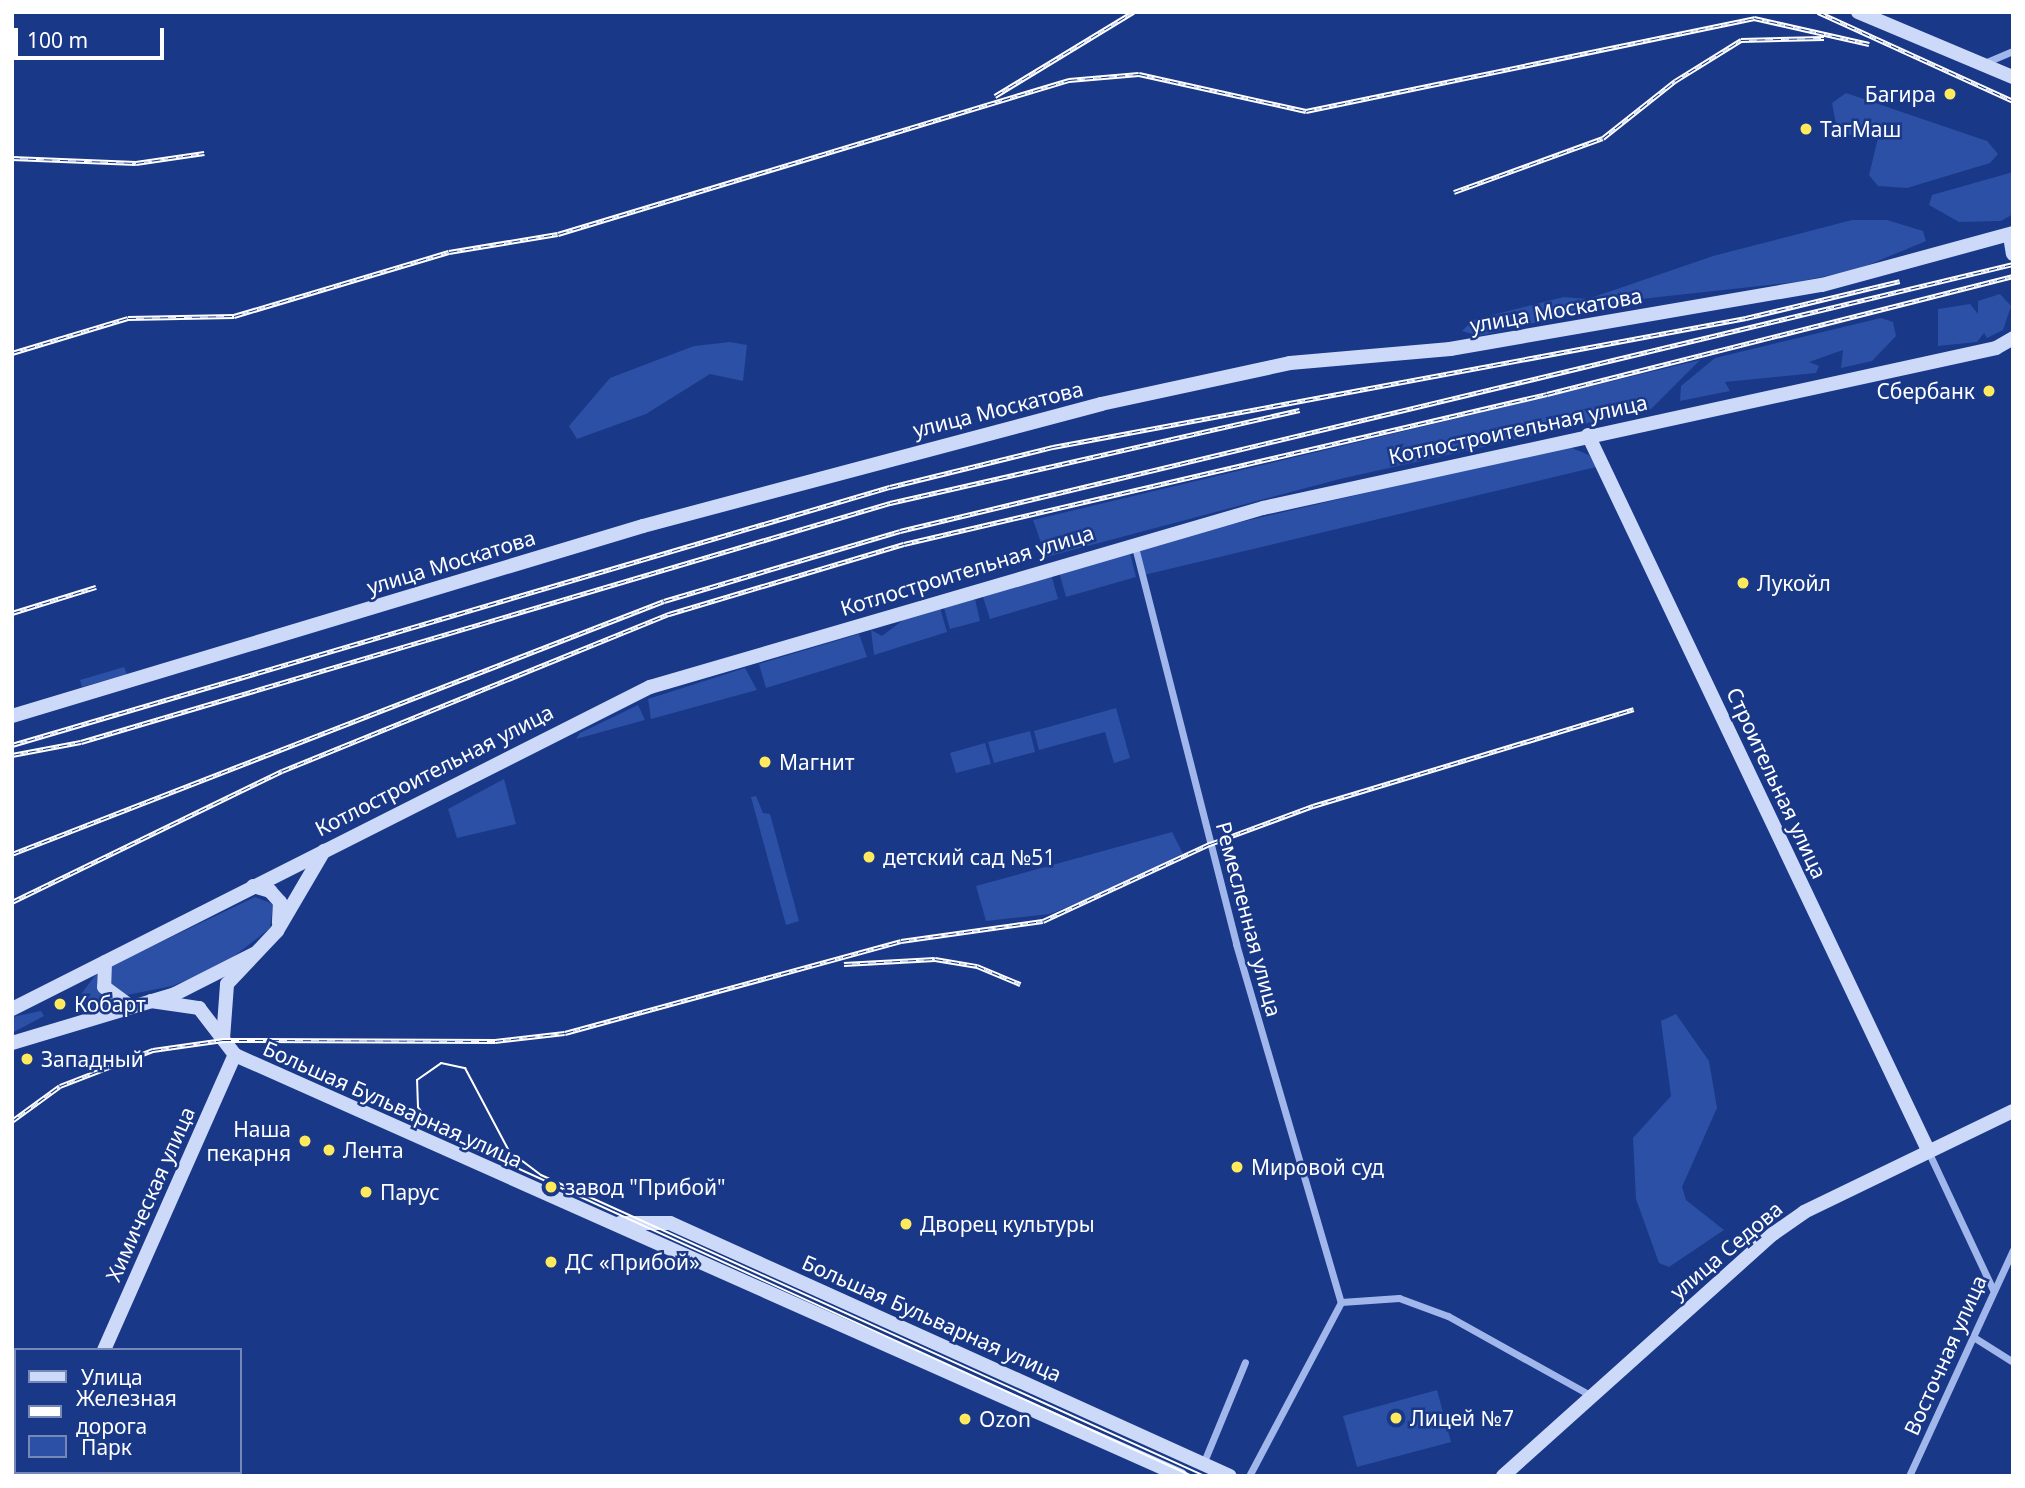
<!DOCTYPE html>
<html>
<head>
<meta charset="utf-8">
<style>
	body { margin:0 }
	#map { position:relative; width:2025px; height:1488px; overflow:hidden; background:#193887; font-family:"Noto Sans",sans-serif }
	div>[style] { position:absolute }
	.green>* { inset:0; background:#2c50a5 }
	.street>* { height:7px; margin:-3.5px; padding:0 3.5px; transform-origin:3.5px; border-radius:3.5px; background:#a1b7ec }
	.secondary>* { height:14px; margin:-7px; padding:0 7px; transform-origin:7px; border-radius:7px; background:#cdd9f9 }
	.tram>* { height:2px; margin:-1px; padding:0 1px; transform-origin:1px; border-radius:1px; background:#fff }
	.rail>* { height:5px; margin-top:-2.5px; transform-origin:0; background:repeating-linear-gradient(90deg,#193887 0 8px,#fff 0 16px); box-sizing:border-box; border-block:2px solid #fff }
	.dots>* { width:19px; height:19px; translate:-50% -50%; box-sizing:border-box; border:4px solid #193887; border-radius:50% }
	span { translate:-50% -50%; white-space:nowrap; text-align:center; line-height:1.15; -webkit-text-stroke:5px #193887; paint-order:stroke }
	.poi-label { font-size:21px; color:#fff }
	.right { translate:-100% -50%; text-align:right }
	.left { translate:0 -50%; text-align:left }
	.street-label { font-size:21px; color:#fff }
	.frame { position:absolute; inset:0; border:14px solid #fff; pointer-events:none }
	.legend { position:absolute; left:14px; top:1348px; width:228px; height:126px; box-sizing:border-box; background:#193887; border:2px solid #7588b7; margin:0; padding:9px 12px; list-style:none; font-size:21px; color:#fff }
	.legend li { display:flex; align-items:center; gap:14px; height:35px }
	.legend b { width:35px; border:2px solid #7588b7 }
	.scale { position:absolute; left:14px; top:28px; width:150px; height:32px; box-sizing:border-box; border:4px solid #fff; border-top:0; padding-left:9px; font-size:21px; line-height:24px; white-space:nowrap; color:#fff; -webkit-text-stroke:5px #193887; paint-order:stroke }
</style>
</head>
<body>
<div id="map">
	<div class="green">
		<div style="clip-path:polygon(1846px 93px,1987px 141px,1998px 154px,1990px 163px,1907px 188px,1878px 186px,1869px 175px,1879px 134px,1849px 135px,1836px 124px,1832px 103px)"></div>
		<div style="clip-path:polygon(2013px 172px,2013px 214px,2001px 221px,1959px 222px,1929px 205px,1932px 195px)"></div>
		<div style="clip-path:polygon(1852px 220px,1887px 220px,1923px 231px,1926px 241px,1856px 270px,1796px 282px,1632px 300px,1478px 336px,1462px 331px,1473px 320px,1564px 297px,1588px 299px,1713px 256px)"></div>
		<div style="clip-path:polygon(2000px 294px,2011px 306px,2003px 330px,1987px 338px,1984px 333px,1977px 342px,1938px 346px,1938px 309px,1970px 304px,1978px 314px,1978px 301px)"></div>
		<div style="clip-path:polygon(1881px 318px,1893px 322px,1896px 336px,1872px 361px,1841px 368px,1843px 350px,1809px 362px,1819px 366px,1816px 373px,1725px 382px,1730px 391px,1680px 401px,1681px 386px,1715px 358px)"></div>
		<div style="clip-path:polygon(730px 342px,747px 345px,743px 381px,710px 374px,646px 414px,577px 439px,569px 426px,610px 378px,694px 346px)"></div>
		<div style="clip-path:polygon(1700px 360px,1651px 409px,1340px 479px,1046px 557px,1033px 520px)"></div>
		<div style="clip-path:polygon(1567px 446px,1589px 455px,1596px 467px,1144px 575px,1137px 547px,1147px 544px)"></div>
		<div style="clip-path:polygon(1129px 549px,1136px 577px,1066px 597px,1059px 572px)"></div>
		<div style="clip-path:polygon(1051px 574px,1058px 599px,990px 619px,982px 594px)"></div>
		<div style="clip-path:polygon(975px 599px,980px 621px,950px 629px,944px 608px)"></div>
		<div style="clip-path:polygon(940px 608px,947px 632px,874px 655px,871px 630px,882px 636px,907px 617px)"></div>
		<div style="clip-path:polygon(859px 634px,867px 657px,766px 688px,759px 664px)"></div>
		<div style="clip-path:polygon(124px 667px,127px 674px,82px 687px,80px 680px)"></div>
		<div style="clip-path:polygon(745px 668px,757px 690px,651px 719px,648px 699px)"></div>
		<div style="clip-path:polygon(638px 705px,645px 720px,576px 739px,580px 733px)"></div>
		<div style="clip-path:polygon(1116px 708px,1130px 758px,1114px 763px,1105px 732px,1039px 750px,1034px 731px)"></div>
		<div style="clip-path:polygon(1030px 731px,1035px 752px,994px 763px,988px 742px)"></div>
		<div style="clip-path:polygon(985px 743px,991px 764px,956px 773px,950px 753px)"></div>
		<div style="clip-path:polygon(504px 779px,516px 824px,457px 838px,448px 809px)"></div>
		<div style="clip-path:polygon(756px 796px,763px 813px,770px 814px,799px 921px,786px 925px,751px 797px)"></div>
		<div style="clip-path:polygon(1172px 832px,1183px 854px,1112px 889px,1050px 914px,986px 921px,976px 886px)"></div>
		<div style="clip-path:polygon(255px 897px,273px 904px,270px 928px,222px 966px,172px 986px,127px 995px,111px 984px,111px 966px)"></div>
		<div style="clip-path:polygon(97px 973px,98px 991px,112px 1004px,98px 1010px,86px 1008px,82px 993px)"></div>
		<div style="clip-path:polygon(41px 1011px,44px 1016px,12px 1033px,12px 1017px)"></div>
		<div style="clip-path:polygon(1676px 1014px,1709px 1061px,1717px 1108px,1682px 1187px,1686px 1200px,1724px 1230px,1669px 1267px,1659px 1263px,1636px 1199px,1633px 1138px,1671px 1096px,1661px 1021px)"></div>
		<div style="clip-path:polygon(1437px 1390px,1451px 1442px,1357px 1467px,1343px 1416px)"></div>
	</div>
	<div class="street">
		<div style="left:1982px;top:64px;width:34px;rotate:-23deg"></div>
		<div style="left:1134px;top:543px;width:414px;rotate:75.7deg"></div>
		<div style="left:1236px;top:944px;width:373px;rotate:73.7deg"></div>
		<div style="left:1928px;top:1151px;width:153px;rotate:64.9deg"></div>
		<div style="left:1975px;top:1338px;width:45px;rotate:32.3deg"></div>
		<div style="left:1203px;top:1464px;width:110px;rotate:-67.6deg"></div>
		<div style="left:1249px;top:1476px;width:197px;rotate:-62.1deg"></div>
		<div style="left:1341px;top:1302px;width:58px;rotate:-3.9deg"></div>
		<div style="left:1399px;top:1298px;width:52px;rotate:20.2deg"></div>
		<div style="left:1448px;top:1316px;width:162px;rotate:29.1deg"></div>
		<div style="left:1909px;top:1476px;width:249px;rotate:-65.3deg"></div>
	</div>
	<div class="secondary">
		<div style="left:1858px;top:12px;width:168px;rotate:22.8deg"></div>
		<div style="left:2010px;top:236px;width:18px;rotate:81deg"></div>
		<div style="left:1588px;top:435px;width:792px;rotate:64.57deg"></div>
		<div style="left:12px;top:716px;width:659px;rotate:-16.76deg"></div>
		<div style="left:643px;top:526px;width:474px;rotate:-14.9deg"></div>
		<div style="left:1101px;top:404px;width:193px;rotate:-12.2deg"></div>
		<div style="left:1290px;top:363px;width:161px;rotate:-5deg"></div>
		<div style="left:1450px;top:349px;width:377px;rotate:-9.8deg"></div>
		<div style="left:1822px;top:285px;width:198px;rotate:-15.2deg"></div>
		<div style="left:253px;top:886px;width:18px;rotate:16deg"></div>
		<div style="left:270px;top:891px;width:15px;rotate:48deg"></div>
		<div style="left:280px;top:902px;width:21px;rotate:93deg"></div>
		<div style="left:105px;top:962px;width:25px;rotate:92deg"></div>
		<div style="left:104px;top:987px;width:32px;rotate:36deg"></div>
		<div style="left:151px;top:1001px;width:49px;rotate:8.3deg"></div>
		<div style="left:199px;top:1008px;width:59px;rotate:52.5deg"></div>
		<div style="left:235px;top:1055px;width:1035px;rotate:23.99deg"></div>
		<div style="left:12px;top:1009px;width:715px;rotate:-26.78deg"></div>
		<div style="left:650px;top:687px;width:639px;rotate:-16.28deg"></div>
		<div style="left:1263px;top:508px;width:750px;rotate:-12.31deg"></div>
		<div style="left:1996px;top:348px;width:20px;rotate:-30deg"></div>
		<div style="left:223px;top:1039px;width:55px;rotate:-85.8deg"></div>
		<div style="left:227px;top:984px;width:73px;rotate:-46.7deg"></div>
		<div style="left:277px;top:931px;width:93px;rotate:-59.6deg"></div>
		<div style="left:12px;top:1043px;width:170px;rotate:-16.7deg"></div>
		<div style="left:175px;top:994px;width:89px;rotate:-26.9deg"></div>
		<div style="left:620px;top:1223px;width:50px"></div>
		<div style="left:670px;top:1223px;width:614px;rotate:24.31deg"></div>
		<div style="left:104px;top:1350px;width:323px;rotate:-66.1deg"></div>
		<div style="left:49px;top:1476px;width:4px;rotate:-76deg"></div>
		<div style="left:1503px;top:1476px;width:363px;rotate:-41.9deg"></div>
		<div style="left:1773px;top:1234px;width:38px;rotate:-35deg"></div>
		<div style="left:1804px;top:1212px;width:232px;rotate:-25.8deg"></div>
	</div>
	<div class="tram">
		<div style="left:1192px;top:1476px;width:831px;rotate:-155.47deg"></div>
		<div style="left:436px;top:1131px;width:30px;rotate:-127deg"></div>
		<div style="left:418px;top:1107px;width:27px;rotate:-92deg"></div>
		<div style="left:417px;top:1080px;width:29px;rotate:-35deg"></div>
		<div style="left:441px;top:1063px;width:25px;rotate:12deg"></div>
		<div style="left:465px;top:1068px;width:94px;rotate:62.1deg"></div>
		<div style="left:509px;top:1151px;width:40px;rotate:37deg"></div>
		<div style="left:541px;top:1175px;width:729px;rotate:24.39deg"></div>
	</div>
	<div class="rail">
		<div style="left:1818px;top:12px;width:214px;rotate:24.5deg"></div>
		<div style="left:995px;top:96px;width:162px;rotate:-31.3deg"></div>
		<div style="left:12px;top:158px;width:124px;rotate:2.3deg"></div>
		<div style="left:136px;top:163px;width:69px;rotate:-8.4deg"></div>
		<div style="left:1454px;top:192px;width:158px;rotate:-19.9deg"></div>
		<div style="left:1603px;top:138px;width:92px;rotate:-38.4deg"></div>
		<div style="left:1675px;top:81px;width:78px;rotate:-31.8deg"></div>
		<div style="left:1741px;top:40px;width:83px;rotate:-1.4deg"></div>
		<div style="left:12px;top:353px;width:121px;rotate:-16.8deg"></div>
		<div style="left:128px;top:318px;width:106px;rotate:-1.1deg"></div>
		<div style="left:234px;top:316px;width:224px;rotate:-16.6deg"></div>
		<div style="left:449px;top:252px;width:110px;rotate:-9.4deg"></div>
		<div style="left:558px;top:234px;width:534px;rotate:-16.77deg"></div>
		<div style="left:1069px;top:80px;width:70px;rotate:-4.9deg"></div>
		<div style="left:1139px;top:74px;width:171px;rotate:12.5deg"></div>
		<div style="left:1306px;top:111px;width:458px;rotate:-11.7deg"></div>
		<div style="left:1754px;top:18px;width:118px;rotate:12.7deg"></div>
		<div style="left:12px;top:613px;width:88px;rotate:-17.2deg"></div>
		<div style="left:12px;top:745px;width:915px;rotate:-16.38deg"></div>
		<div style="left:890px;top:487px;width:168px;rotate:-13.8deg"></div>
		<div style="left:1053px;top:447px;width:705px;rotate:-10.54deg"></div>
		<div style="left:1746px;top:318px;width:158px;rotate:-13.5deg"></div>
		<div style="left:12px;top:755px;width:70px;rotate:-10.7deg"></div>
		<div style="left:81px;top:742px;width:844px;rotate:-16.46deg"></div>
		<div style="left:890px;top:503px;width:420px;rotate:-12.8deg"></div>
		<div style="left:12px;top:854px;width:699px;rotate:-21.21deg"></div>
		<div style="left:664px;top:601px;width:246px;rotate:-16.5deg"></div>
		<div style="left:900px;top:531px;width:1145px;rotate:-13.49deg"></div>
		<div style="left:12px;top:902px;width:300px;rotate:-25.9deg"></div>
		<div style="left:282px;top:771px;width:418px;rotate:-22.1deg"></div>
		<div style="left:669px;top:614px;width:245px;rotate:-16.6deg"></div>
		<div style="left:904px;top:544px;width:660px;rotate:-13.13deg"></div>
		<div style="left:1547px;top:394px;width:481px;rotate:-14.2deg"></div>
		<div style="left:844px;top:964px;width:91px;rotate:-3.1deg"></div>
		<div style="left:935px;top:959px;width:43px;rotate:9.5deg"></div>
		<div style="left:977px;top:966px;width:47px;rotate:22.7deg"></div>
		<div style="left:12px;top:1121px;width:59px;rotate:-36.1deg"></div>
		<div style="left:60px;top:1086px;width:100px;rotate:-21.2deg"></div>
		<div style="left:153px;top:1050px;width:71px;rotate:-8.1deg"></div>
		<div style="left:223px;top:1040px;width:272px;rotate:0.2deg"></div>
		<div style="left:495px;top:1041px;width:70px;rotate:-6.5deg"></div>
		<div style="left:565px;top:1033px;width:348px;rotate:-15.3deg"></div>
		<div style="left:901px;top:941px;width:143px;rotate:-8deg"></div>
		<div style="left:1043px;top:921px;width:184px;rotate:-24.8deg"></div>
		<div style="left:1210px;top:844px;width:110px;rotate:-20.3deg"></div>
		<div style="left:1313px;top:806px;width:335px;rotate:-16.8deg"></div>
	</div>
	<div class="dots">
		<div style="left:1950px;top:94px;background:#ffe95c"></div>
		<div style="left:1806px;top:129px;background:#ffe95c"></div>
		<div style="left:1989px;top:391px;background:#ffe95c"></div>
		<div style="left:1743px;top:583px;background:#ffe95c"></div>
		<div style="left:765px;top:762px;background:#ffe95c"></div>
		<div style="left:869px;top:857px;background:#ffe95c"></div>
		<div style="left:60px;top:1004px;background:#ffe95c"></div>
		<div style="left:27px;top:1059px;background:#ffe95c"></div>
		<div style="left:305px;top:1141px;background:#ffe95c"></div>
		<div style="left:329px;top:1150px;background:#ffe95c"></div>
		<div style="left:1237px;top:1167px;background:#ffe95c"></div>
		<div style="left:551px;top:1187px;background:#ffe95c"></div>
		<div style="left:366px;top:1192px;background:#ffe95c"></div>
		<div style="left:906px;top:1224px;background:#ffe95c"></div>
		<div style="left:551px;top:1262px;background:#ffe95c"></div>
		<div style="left:1396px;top:1418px;background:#ffe95c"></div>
		<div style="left:965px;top:1419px;background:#ffe95c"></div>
	</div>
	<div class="poi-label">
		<span class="right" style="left:1936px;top:94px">Багира</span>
		<span class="left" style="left:1820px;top:129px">ТагМаш</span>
		<span class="right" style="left:1975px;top:391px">Сбербанк</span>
		<span class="left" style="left:1757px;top:583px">Лукойл</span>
		<span class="left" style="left:779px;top:762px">Магнит</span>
		<span class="left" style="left:883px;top:857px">детский сад №51</span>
		<span class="left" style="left:74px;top:1004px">Кобарт</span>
		<span class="left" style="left:41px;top:1059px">Западный</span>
		<span class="right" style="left:291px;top:1141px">Наша<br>пекарня</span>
		<span class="left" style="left:343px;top:1150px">Лента</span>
		<span class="left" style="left:1251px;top:1167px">Мировой суд</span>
		<span class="left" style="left:565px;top:1187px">завод "Прибой"</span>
		<span class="left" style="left:380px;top:1192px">Парус</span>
		<span class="left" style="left:920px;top:1224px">Дворец культуры</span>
		<span class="left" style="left:565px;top:1262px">ДC «Прибой»</span>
		<span class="left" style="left:1410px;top:1418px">Лицей №7</span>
		<span class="left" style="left:979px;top:1419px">Ozon</span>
	</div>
	<div class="street-label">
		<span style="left:1556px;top:310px;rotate:-10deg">улица Москатова</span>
		<span style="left:998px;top:409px;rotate:-14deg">улица Москатова</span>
		<span style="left:1518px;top:429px;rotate:-12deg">Котлостроительная улица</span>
		<span style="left:451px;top:562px;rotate:-17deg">улица Москатова</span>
		<span style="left:967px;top:570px;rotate:-17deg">Котлостроительная улица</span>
		<span style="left:434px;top:770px;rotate:-27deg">Котлостроительная улица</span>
		<span style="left:1777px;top:783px;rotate:65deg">Строительная улица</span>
		<span style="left:1249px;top:919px;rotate:75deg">Ремесленная улица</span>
		<span style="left:393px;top:1104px;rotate:24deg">Большая Бульварная улица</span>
		<span style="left:150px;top:1194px;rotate:-66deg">Химическая улица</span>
		<span style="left:1726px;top:1250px;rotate:-40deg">улица Седова</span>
		<span style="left:932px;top:1318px;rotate:24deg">Большая Бульварная улица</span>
		<span style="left:1945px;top:1355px;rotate:-66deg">Восточная улица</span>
	</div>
	<div class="frame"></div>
	<ul class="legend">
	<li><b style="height:9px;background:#cdd9f9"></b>Улица</li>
	<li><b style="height:9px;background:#fff"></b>Железная дорога</li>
	<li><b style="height:19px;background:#2c50a5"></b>Парк</li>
	</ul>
	<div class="scale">100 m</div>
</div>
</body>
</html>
